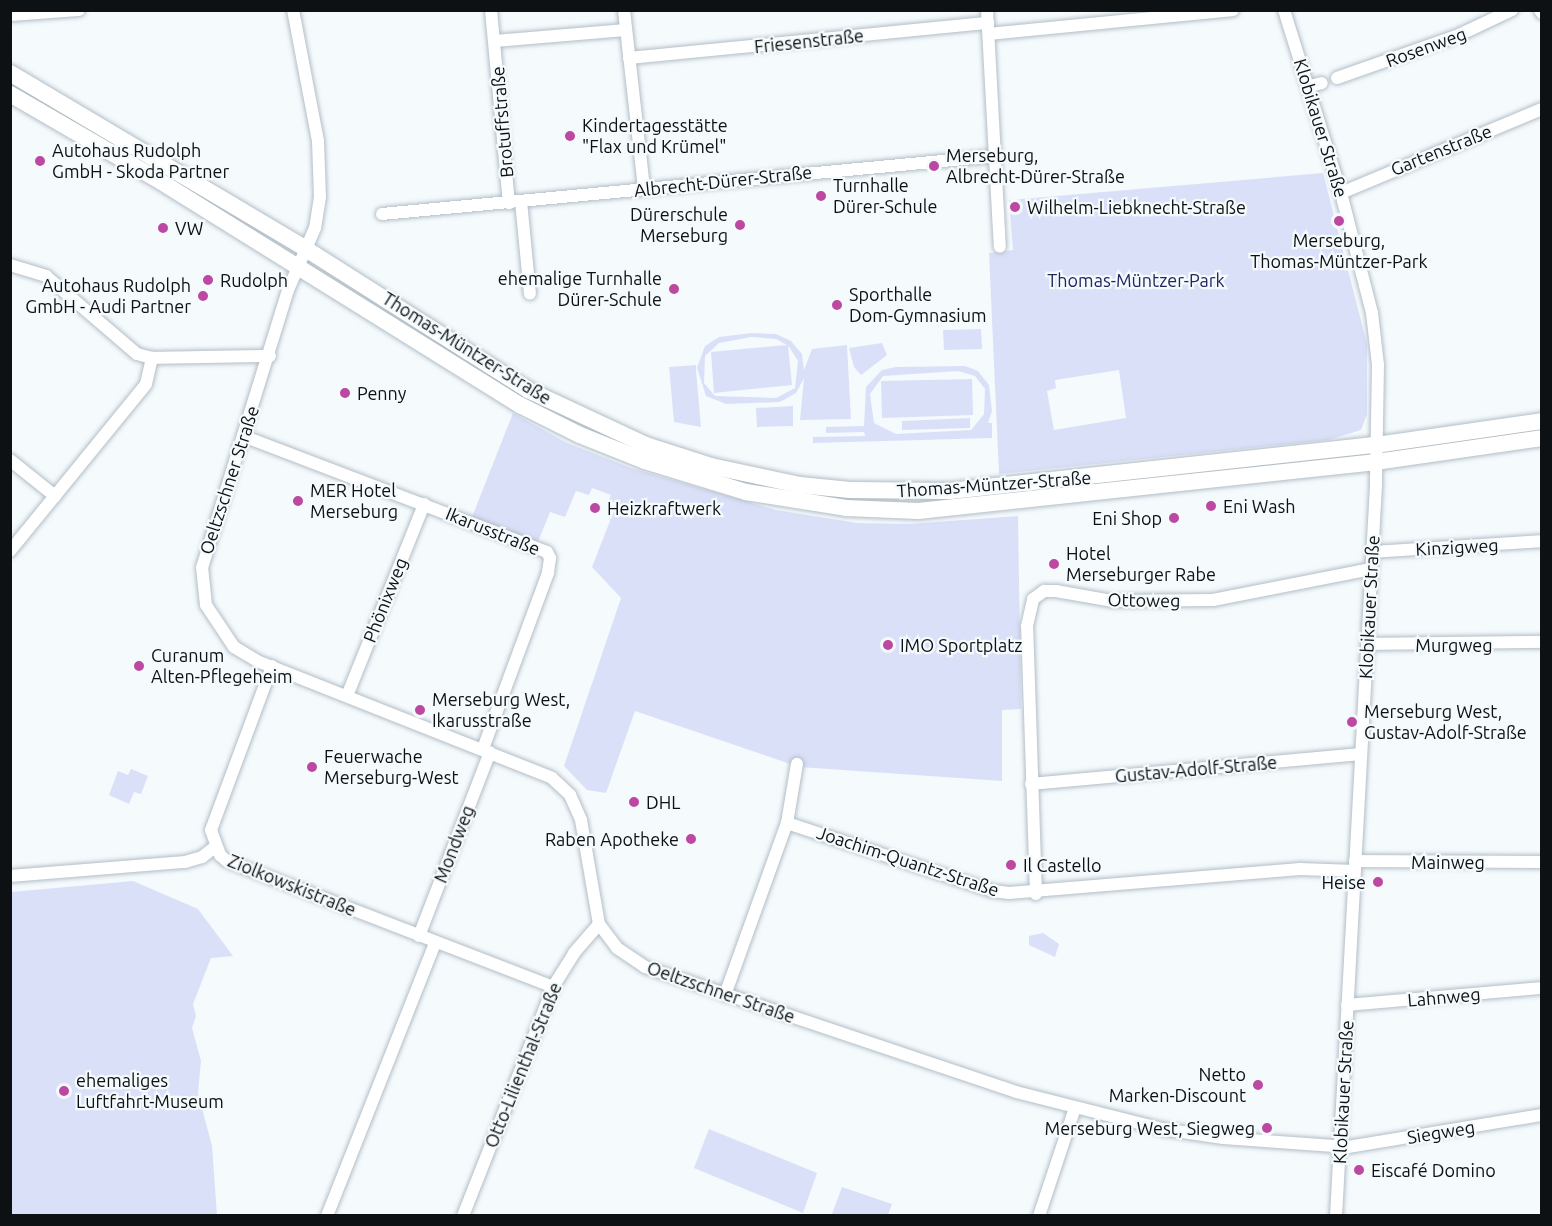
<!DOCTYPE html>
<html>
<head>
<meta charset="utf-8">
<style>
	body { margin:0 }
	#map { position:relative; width:1552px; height:1226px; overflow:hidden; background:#f5fafd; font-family:Ubuntu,sans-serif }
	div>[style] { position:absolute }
	.green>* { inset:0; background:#dbe0f9 }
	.roads { filter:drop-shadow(0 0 2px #b2bec6) drop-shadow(0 0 2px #b2bec6) }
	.minor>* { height:12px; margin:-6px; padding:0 6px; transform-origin:6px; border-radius:6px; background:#fff }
	.major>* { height:16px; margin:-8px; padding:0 8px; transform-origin:8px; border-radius:8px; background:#fff }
	.dots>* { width:16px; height:16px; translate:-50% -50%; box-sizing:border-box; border:3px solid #f5fafd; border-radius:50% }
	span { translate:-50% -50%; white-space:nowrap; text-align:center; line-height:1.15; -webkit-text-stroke:4.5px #f5fafd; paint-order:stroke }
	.street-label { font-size:18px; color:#0d1114 }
	.poi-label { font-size:18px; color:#0d1114 }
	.left { translate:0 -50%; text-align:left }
	.right { translate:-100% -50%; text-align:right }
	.park-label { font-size:18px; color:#242661 }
	.frame { position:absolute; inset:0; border:12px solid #0d1114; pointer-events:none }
</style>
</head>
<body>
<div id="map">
	<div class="green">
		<div style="clip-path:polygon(evenodd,1323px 173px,1367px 344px,1367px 414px,1361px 430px,1328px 440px,999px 474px,989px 253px,1013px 250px,1009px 200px,1323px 173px,1119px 370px,1126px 418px,1054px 430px,1047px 391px,1056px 388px,1055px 380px,1119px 370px)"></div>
		<div style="clip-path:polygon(981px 329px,982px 349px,944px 350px,943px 330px)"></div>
		<div style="clip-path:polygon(evenodd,752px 333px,776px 334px,791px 341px,802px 354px,804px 370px,812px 349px,847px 345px,851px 419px,800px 420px,804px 378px,796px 393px,780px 402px,726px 404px,706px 396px,697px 368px,705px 346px,719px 337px,752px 333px,751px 337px,776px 339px,787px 345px,711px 352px,714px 393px,792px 385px,788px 345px,798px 361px,795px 388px,776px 398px,715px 396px,704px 383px,705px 356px,719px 343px,751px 337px)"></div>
		<div style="clip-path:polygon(882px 343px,887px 355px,861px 375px,854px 367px,849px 348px)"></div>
		<div style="clip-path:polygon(696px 365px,696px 370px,701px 427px,674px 422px,669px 367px)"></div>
		<div style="clip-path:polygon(evenodd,965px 366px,978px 371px,989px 385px,992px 411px,988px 423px,992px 423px,992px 438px,813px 443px,813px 437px,865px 436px,864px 432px,826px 433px,826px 427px,864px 426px,866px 387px,882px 370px,896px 367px,965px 366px,958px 371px,975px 376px,985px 389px,984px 414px,971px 430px,896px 434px,874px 423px,870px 394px,883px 376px,958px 371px)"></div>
		<div style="clip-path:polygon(972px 379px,973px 415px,882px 418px,881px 381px)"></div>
		<div style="clip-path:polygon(793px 406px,793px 426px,757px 427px,756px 408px)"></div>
		<div style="clip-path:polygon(513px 413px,567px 443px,631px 468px,776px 510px,857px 523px,909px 524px,1018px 516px,1021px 709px,1002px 710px,1002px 781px,799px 767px,635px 711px,606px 793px,587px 790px,564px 766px,621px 598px,592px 567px,617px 503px,609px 501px,611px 495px,592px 488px,589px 495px,576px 491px,565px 517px,550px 512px,538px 542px,472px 517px)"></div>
		<div style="clip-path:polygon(970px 418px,970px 428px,902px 430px,902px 421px)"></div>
		<div style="clip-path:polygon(131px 769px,148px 776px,141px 794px,134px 792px,129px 804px,109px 795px,118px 771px,128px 775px)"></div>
		<div style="clip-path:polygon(133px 881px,198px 909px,233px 956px,211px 958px,193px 1004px,196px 1016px,192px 1028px,201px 1061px,198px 1093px,212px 1146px,217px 1215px,11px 1215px,11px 892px)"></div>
		<div style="clip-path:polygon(1043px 933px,1059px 944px,1055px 957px,1029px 945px,1029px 936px)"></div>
		<div style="clip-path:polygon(709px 1129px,817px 1173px,803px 1213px,694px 1168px)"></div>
		<div style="clip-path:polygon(842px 1187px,892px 1204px,888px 1215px,832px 1214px)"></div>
	</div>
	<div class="roads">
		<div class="minor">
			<div style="left:293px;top:10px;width:133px;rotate:79.2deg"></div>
			<div style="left:318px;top:141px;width:56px;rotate:88deg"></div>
			<div style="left:320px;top:197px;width:31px;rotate:99deg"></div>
			<div style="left:315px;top:228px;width:68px;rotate:113.5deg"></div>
			<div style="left:288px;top:290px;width:290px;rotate:107.2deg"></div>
			<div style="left:202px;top:567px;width:38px;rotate:84deg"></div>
			<div style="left:206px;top:605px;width:50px;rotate:56.3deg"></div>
			<div style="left:234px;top:647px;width:27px;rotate:31deg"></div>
			<div style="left:257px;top:661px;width:317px;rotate:21.6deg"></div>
			<div style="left:552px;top:778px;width:25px;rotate:43deg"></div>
			<div style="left:570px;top:795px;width:27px;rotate:66deg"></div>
			<div style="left:581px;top:820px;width:106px;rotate:80.2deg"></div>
			<div style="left:599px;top:924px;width:30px;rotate:53deg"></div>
			<div style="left:617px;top:948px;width:34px;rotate:34deg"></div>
			<div style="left:645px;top:967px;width:391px;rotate:18.6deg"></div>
			<div style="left:1016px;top:1092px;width:151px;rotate:14.2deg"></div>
			<div style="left:1162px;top:1129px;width:62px;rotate:8.4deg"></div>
			<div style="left:1223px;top:1138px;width:125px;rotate:4.1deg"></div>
			<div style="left:1348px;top:1147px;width:197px;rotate:-9.4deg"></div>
			<div style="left:491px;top:10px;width:194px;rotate:84.7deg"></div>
			<div style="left:624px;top:10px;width:180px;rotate:83.6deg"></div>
			<div style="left:987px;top:10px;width:237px;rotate:86.9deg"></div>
			<div style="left:1284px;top:10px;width:192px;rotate:72.7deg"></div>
			<div style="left:1341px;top:193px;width:124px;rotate:75.5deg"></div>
			<div style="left:1372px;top:313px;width:52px;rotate:83.4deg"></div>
			<div style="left:1378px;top:365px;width:120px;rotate:91deg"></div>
			<div style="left:1376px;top:485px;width:732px;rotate:93.13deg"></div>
			<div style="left:1540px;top:10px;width:4px;rotate:56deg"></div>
			<div style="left:10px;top:15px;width:69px;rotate:-4.1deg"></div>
			<div style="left:989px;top:34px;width:245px;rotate:-5.6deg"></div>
			<div style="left:495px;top:41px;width:131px;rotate:-4.8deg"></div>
			<div style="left:629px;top:58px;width:361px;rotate:-5.6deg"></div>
			<div style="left:1337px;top:78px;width:129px;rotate:-19.4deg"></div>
			<div style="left:1459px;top:35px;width:59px;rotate:-25.3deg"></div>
			<div style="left:1310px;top:86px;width:12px;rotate:-14deg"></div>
			<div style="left:1341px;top:193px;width:218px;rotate:-22.7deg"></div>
			<div style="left:521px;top:201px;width:93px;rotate:84.5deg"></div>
			<div style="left:382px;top:214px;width:617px;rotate:-5.4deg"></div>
			<div style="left:10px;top:265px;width:38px;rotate:17deg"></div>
			<div style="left:46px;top:276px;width:120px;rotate:40.6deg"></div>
			<div style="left:137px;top:354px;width:16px;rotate:15deg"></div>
			<div style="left:152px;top:358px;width:118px;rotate:-1deg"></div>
			<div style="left:243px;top:436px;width:325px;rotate:20.9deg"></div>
			<div style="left:547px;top:552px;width:7px;rotate:63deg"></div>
			<div style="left:550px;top:558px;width:15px;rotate:98deg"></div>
			<div style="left:548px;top:573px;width:188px;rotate:110.3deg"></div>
			<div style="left:10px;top:460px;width:58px;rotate:38.7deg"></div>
			<div style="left:10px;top:551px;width:215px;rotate:-50.8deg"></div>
			<div style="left:146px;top:384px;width:27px;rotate:-77deg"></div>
			<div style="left:1372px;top:552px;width:170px;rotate:-3.7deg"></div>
			<div style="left:1367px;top:644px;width:175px;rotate:-0.7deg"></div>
			<div style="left:272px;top:666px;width:175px;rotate:110.4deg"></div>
			<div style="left:211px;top:830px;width:27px;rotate:70deg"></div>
			<div style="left:220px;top:855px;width:9px;rotate:41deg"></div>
			<div style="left:227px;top:861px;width:350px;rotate:21.1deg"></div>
			<div style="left:347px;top:696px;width:207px;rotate:-68.1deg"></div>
			<div style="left:1031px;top:784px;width:331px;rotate:-5.2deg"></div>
			<div style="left:787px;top:823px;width:60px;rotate:-80.4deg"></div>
			<div style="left:1355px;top:861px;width:187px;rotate:0.3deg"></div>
			<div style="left:10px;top:876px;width:176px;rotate:-4.6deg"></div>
			<div style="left:185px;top:862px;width:18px;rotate:-16deg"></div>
			<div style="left:202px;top:857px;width:16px;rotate:-38deg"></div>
			<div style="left:1036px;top:894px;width:268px;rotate:-91.9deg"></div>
			<div style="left:1027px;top:626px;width:28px;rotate:-77deg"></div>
			<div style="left:1033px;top:599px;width:14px;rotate:-36deg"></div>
			<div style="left:1044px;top:591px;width:12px"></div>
			<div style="left:1056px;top:591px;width:58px;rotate:10deg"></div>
			<div style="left:1113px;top:601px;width:100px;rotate:-0.6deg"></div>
			<div style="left:1213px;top:600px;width:161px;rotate:-11.1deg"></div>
			<div style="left:419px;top:936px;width:197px;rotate:-68.9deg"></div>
			<div style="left:725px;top:995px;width:183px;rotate:-70.2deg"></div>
			<div style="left:787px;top:823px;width:217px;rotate:18.3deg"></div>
			<div style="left:993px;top:891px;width:16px;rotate:7deg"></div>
			<div style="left:1009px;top:893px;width:292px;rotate:-4.7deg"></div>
			<div style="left:1300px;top:869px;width:55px;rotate:2.1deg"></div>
			<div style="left:1347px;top:1005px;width:196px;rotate:-5deg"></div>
			<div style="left:327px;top:1216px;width:294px;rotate:-68.4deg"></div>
			<div style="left:463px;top:1216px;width:246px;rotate:-68.5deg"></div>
			<div style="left:553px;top:987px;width:40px;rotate:-58deg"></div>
			<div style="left:574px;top:953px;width:38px;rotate:-49deg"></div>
			<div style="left:1039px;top:1216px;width:114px;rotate:-71.6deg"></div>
		</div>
		<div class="major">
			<div style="left:10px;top:73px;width:344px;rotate:30.7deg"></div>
			<div style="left:306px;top:249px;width:263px;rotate:32.4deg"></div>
			<div style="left:528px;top:390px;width:130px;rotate:25deg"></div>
			<div style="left:646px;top:445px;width:68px;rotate:17.9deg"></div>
			<div style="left:711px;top:466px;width:91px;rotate:12.1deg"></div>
			<div style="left:800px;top:485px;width:50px;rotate:5.7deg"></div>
			<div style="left:850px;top:490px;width:100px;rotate:0.6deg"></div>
			<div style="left:950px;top:491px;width:428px;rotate:-6.2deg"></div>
			<div style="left:1376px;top:445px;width:168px;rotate:-8.2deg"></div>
			<div style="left:10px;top:94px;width:168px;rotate:30.1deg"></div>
			<div style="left:155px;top:178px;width:430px;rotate:31.9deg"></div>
			<div style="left:520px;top:405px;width:67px;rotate:26.6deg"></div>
			<div style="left:580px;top:435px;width:70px;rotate:21.8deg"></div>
			<div style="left:645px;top:461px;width:106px;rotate:17.1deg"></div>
			<div style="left:746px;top:492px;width:101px;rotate:9.1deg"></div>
			<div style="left:846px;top:508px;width:72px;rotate:2.4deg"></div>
			<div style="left:918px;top:511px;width:461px;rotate:-6.1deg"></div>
			<div style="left:1376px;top:462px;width:168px;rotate:-8.2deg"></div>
		</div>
	</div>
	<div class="dots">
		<div style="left:570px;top:136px;background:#bd48a1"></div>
		<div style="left:40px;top:161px;background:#bd48a1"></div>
		<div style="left:934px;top:166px;background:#bd48a1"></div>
		<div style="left:821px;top:196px;background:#bd48a1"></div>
		<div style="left:1015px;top:207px;background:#bd48a1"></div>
		<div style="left:1339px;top:221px;background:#bd48a1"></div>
		<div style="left:740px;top:225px;background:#bd48a1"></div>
		<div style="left:163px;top:228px;background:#bd48a1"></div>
		<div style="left:208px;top:280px;background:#bd48a1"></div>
		<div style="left:674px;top:289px;background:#bd48a1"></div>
		<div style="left:203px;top:296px;background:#bd48a1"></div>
		<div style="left:837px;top:305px;background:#bd48a1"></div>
		<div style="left:345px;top:393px;background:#bd48a1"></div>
		<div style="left:298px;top:501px;background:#bd48a1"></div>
		<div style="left:1211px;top:506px;background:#bd48a1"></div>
		<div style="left:595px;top:508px;background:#bd48a1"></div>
		<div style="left:1174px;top:518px;background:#bd48a1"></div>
		<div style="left:1054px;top:564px;background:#bd48a1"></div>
		<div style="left:888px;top:645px;background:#bd48a1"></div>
		<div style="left:139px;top:666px;background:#bd48a1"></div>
		<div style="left:420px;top:710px;background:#bd48a1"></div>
		<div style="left:1352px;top:722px;background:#bd48a1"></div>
		<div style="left:312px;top:767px;background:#bd48a1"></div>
		<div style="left:634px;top:802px;background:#bd48a1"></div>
		<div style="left:691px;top:839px;background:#bd48a1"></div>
		<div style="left:1011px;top:865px;background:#bd48a1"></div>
		<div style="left:1378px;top:882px;background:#bd48a1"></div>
		<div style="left:1258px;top:1085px;background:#bd48a1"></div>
		<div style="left:64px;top:1091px;background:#bd48a1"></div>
		<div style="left:1267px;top:1128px;background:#bd48a1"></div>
		<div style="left:1359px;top:1170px;background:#bd48a1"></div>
	</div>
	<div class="street-label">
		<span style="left:809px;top:41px;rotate:-6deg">Friesenstraße</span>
		<span style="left:1426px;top:47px;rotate:-20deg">Rosenweg</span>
		<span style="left:502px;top:122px;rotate:-95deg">Brotuffstraße</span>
		<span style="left:1321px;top:128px;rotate:73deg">Klobikauer Straße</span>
		<span style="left:1441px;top:150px;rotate:-22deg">Gartenstraße</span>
		<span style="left:723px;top:181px;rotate:-6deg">Albrecht-Dürer-Straße</span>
		<span style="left:467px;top:348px;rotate:32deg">Thomas-Müntzer-Straße</span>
		<span style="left:229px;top:480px;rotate:-72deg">Oeltzschner Straße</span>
		<span style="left:994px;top:484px;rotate:-4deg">Thomas-Müntzer-Straße</span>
		<span style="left:493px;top:531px;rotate:22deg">Ikarusstraße</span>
		<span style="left:1457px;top:547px;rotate:-3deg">Kinzigweg</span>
		<span style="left:385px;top:600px;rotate:-68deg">Phönixweg</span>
		<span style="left:1144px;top:600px;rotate:1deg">Ottoweg</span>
		<span style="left:1369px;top:607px;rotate:-87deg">Klobikauer Straße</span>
		<span style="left:1454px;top:645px">Murgweg</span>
		<span style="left:1196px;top:769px;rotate:-5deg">Gustav-Adolf-Straße</span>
		<span style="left:454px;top:844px;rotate:-69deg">Mondweg</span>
		<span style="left:908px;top:861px;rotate:18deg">Joachim-Quantz-Straße</span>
		<span style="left:1448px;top:862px">Mainweg</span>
		<span style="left:292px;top:885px;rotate:22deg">Ziolkowskistraße</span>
		<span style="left:721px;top:992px;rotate:19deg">Oeltzschner Straße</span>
		<span style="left:1444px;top:997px;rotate:-5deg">Lahnweg</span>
		<span style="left:523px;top:1065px;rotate:-68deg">Otto-Lilienthal-Straße</span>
		<span style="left:1343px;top:1092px;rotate:-87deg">Klobikauer Straße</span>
		<span style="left:1441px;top:1132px;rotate:-9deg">Siegweg</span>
	</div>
	<div class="poi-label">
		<span class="left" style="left:582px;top:136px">Kindertagesstätte<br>"Flax und Krümel"</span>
		<span class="left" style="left:52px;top:161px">Autohaus Rudolph<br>GmbH - Skoda Partner</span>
		<span class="left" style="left:946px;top:166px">Merseburg,<br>Albrecht-Dürer-Straße</span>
		<span class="left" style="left:833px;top:196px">Turnhalle<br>Dürer-Schule</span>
		<span class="left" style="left:1027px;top:207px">Wilhelm-Liebknecht-Straße</span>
		<span class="right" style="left:728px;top:225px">Dürerschule<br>Merseburg</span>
		<span class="left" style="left:175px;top:228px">VW</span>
		<span style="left:1339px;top:251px">Merseburg,<br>Thomas-Müntzer-Park</span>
		<span class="right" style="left:662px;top:289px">ehemalige Turnhalle<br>Dürer-Schule</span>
		<span class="left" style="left:220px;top:280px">Rudolph</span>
		<span class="right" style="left:191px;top:296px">Autohaus Rudolph<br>GmbH - Audi Partner</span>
		<span class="left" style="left:849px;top:305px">Sporthalle<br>Dom-Gymnasium</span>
		<span class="left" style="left:357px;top:393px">Penny</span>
		<span class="left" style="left:310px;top:501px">MER Hotel<br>Merseburg</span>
		<span class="left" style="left:1223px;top:506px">Eni Wash</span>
		<span class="left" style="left:607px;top:508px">Heizkraftwerk</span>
		<span class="right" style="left:1162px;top:518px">Eni Shop</span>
		<span class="left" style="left:1066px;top:564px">Hotel<br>Merseburger Rabe</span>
		<span class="left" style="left:900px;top:645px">IMO Sportplatz</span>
		<span class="left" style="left:151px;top:666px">Curanum<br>Alten-Pflegeheim</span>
		<span class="left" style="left:432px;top:710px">Merseburg West,<br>Ikarusstraße</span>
		<span class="left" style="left:1364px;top:722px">Merseburg West,<br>Gustav-Adolf-Straße</span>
		<span class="left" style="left:324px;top:767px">Feuerwache<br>Merseburg-West</span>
		<span class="left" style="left:646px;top:802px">DHL</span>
		<span class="right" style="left:679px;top:839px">Raben Apotheke</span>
		<span class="left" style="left:1023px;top:865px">Il Castello</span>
		<span class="right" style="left:1366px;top:882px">Heise</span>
		<span class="right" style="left:1246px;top:1085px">Netto<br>Marken-Discount</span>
		<span class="left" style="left:76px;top:1091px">ehemaliges<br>Luftfahrt-Museum</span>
		<span class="right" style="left:1255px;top:1128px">Merseburg West, Siegweg</span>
		<span class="left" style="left:1371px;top:1170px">Eiscafé Domino</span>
	</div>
	<div class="park-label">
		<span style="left:1136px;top:280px">Thomas-Müntzer-Park</span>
	</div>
	<div class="frame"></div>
</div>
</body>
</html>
